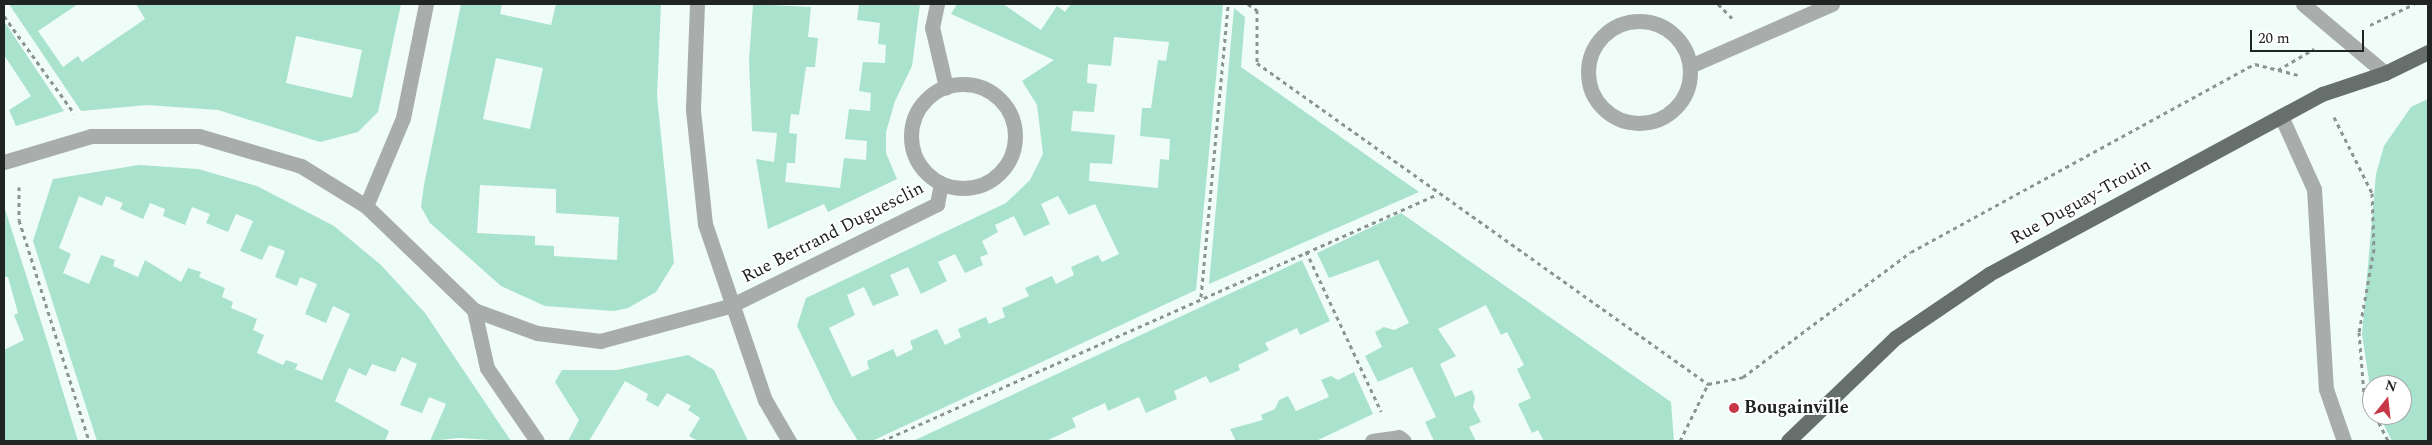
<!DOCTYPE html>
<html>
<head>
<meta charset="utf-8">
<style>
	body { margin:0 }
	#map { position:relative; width:2432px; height:445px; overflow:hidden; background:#f0fcf7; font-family:Spectral,serif }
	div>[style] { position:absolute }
	.green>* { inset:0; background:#a9e3cd }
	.path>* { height:3px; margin-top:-1.5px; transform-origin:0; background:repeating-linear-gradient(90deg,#8b9490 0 4px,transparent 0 8px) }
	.minor>* { height:15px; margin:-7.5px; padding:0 7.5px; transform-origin:7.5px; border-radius:7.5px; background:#a8adab }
	.minor>.ring { margin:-7.5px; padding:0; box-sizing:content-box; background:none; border:15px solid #a8adab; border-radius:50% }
	.major>* { height:15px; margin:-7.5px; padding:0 7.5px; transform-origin:7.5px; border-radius:7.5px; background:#666f6b }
	.dots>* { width:14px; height:14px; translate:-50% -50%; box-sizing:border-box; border:2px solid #fff; border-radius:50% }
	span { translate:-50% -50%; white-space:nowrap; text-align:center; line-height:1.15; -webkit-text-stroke:4px #fff; paint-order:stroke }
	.street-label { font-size:18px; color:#202422 }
	.poi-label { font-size:18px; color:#202422; font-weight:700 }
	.left { translate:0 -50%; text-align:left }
	.frame { position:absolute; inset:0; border:5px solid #202422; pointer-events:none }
	.north { position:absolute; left:2362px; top:375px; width:50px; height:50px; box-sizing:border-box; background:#fff; border:1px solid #a6a7a7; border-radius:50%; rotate:16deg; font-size:14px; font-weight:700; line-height:20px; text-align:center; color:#202422 }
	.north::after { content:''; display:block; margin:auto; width:18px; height:22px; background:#c73748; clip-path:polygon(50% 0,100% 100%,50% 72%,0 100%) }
	.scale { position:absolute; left:2250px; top:30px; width:114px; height:22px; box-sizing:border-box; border:2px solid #202422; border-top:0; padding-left:6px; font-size:15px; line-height:18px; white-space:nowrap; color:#202422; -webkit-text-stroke:4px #fff; paint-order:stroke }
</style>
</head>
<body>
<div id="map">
	<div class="green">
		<div style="clip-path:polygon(evenodd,9px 4px,78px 4px,38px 31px,63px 67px,78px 56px,82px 62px,145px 19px,136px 4px,401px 4px,378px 112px,358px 132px,320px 142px,218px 110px,147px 105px,81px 111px,9px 4px,296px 36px,362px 50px,352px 98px,286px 83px,296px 36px)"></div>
		<div style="clip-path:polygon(evenodd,461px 4px,502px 4px,500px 14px,551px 25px,556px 4px,661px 4px,657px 96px,674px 263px,656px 292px,628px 308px,614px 311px,545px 306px,501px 286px,430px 223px,421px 207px,424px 185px,461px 4px,496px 58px,543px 68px,530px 129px,483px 119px,496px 58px,461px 4px,480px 185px,556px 189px,556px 213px,619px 217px,617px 260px,554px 256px,554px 246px,535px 245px,535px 236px,477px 233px,480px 185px)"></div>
		<div style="clip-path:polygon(753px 4px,811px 7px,808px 37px,818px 38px,815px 67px,806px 67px,799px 115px,791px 114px,789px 133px,797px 134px,795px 163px,787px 163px,785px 182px,840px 188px,844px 158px,866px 160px,867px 141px,845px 139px,849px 109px,870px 111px,871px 93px,859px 91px,863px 62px,885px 63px,886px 45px,878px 44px,880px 23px,857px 20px,859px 4px,920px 4px,912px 66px,895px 101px,886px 132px,886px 153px,897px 179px,828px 212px,824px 204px,768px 229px,756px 159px,774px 162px,777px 133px,752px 131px,749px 61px)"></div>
		<div style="clip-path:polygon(evenodd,957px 4px,1003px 4px,1041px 30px,1057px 6px,1065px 12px,1071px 4px,1223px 4px,1196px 290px,872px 441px,858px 441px,834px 403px,797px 326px,806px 298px,1006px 203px,1030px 180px,1043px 154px,1037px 105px,1022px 81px,1054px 60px,951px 14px,957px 4px,1114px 37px,1169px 42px,1166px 61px,1158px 60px,1151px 108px,1142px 108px,1140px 136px,1170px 139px,1169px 160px,1160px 159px,1158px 188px,1089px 181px,1090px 163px,1112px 164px,1115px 135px,1071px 131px,1073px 111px,1094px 112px,1097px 84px,1087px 83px,1088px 64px,1111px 66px,1114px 37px,957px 4px,1058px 196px,1069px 215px,1095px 204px,1119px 254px,1102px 262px,1098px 255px,1071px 267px,1074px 275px,1056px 284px,1052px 276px,1025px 288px,1029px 296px,1002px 308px,1005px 317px,989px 324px,986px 317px,958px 329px,961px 337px,945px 345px,937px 329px,910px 341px,913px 349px,897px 357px,893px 349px,867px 361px,869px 369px,852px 377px,829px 328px,855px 315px,847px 295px,864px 287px,873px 306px,899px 295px,890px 275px,908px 267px,921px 294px,947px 281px,938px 262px,955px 254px,965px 273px,983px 265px,980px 257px,988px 254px,982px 241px,998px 232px,995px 225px,1014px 216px,1024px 236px,1050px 224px,1041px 204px,1058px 196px)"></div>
		<div style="clip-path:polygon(1234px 8px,1245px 17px,1241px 67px,1419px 192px,1209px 284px)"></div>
		<div style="clip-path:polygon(4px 21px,64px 111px,16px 126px,9px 110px,31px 96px,4px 55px)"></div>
		<div style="clip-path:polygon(2428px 99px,2428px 441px,2392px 441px,2379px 415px,2402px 415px,2402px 385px,2372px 385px,2372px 400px,2362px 334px,2376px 174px,2384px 146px,2411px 107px)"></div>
		<div style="clip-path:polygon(evenodd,139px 165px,198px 169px,257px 186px,334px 226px,381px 265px,425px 313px,511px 441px,458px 438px,430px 441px,446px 404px,429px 397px,422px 413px,400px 405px,417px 364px,402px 357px,395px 372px,372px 364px,366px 376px,349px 368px,335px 401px,389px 431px,385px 441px,97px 441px,33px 241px,53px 179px,139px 165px,79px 196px,102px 206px,106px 196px,123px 203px,120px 209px,143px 219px,150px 203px,165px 209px,163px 216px,185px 225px,192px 207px,210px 214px,206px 223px,228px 232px,236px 214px,253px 221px,240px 251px,262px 260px,269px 245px,285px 251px,275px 277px,297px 286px,300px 277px,317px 284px,305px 314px,326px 323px,333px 306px,350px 314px,322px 380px,295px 369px,298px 364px,286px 360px,283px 365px,257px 353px,264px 335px,253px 330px,257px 319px,231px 308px,233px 302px,222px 297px,225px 288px,199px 277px,201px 272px,188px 268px,181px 282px,145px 260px,138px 277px,113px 266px,115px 260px,101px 255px,89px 284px,63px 273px,71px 254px,59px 248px,79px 196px)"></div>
		<div style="clip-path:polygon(4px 206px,51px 353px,78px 441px,4px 441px,4px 350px,24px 340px,14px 315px,18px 313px,8px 277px,4px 277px)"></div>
		<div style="clip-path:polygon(1401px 213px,1671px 402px,1674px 441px,1544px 441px,1538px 430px,1532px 433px,1518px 404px,1531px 398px,1517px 369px,1524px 365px,1507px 332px,1501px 335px,1486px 305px,1438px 329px,1456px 356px,1440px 364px,1455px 397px,1472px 390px,1475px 398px,1473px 407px,1481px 422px,1469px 427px,1476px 441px,1434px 441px,1425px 422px,1436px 417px,1412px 367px,1378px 382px,1365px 356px,1382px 347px,1375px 332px,1384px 327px,1394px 330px,1409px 323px,1378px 260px,1329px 278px,1317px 253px)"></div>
		<div style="clip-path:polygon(1302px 260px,1330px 321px,1300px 335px,1297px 328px,1265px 343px,1269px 350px,1238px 365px,1240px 370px,1210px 383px,1206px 376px,1174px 391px,1177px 399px,1146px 413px,1139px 397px,1108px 411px,1105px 403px,1072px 418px,1076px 427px,1046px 441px,913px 441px)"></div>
		<div style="clip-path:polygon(688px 355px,714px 370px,748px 441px,698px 441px,689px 436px,700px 418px,688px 410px,691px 406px,667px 393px,658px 407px,646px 400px,648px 394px,625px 381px,589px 441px,568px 441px,579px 420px,555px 382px,562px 370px,617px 370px)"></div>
		<div style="clip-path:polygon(1354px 372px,1373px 414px,1316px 441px,1236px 441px,1230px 429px,1263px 420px,1261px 415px,1275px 409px,1279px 400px,1288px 396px,1296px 411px,1329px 397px,1321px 380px,1331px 376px,1338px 380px)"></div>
	</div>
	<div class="path">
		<div style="left:1248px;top:4px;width:11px;rotate:34deg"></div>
		<div style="left:1257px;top:10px;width:53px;rotate:90deg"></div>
		<div style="left:1257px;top:63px;width:554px;rotate:35.44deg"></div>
		<div style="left:1708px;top:384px;width:36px;rotate:-11deg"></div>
		<div style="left:1743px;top:377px;width:209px;rotate:-36.7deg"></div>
		<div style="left:1911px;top:252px;width:392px;rotate:-28.7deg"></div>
		<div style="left:2255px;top:64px;width:44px;rotate:14.3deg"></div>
		<div style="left:1718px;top:4px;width:20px;rotate:45deg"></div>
		<div style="left:4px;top:16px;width:120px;rotate:54.2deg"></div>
		<div style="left:2370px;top:25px;width:49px;rotate:-25.5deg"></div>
		<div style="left:2278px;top:70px;width:42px;rotate:-30.3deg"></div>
		<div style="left:2334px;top:117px;width:85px;rotate:63.4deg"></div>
		<div style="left:2372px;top:193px;width:56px;rotate:88deg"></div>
		<div style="left:2374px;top:249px;width:84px;rotate:100.2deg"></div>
		<div style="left:2359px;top:332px;width:62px;rotate:85.4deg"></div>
		<div style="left:2364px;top:394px;width:17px;rotate:62deg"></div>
		<div style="left:19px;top:187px;width:33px;rotate:90deg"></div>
		<div style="left:19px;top:220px;width:232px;rotate:72.4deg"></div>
		<div style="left:1306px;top:251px;width:177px;rotate:64.9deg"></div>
		<div style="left:1201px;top:297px;width:294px;rotate:-84.7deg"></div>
		<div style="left:2375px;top:415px;width:29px;rotate:63deg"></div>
		<div style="left:882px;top:441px;width:608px;rotate:-23.95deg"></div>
		<div style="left:1680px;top:441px;width:64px;rotate:-63.8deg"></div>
	</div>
	<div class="minor">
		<div style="left:697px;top:4px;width:106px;rotate:92.2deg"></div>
		<div style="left:693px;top:110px;width:115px;rotate:84deg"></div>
		<div style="left:705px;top:224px;width:186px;rotate:71.2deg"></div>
		<div style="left:765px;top:400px;width:48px;rotate:59.7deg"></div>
		<div style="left:937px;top:4px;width:24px;rotate:102deg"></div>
		<div style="left:932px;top:27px;width:62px;rotate:76.9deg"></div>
		<div style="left:2303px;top:4px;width:107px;rotate:40.1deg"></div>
		<div class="ring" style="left:1588px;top:21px;width:87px;height:87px"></div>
		<div style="left:1690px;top:66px;width:155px;rotate:-23.6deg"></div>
		<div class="ring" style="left:911px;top:84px;width:89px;height:89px"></div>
		<div style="left:2281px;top:116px;width:80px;rotate:65.7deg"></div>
		<div style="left:2314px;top:189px;width:200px;rotate:86.6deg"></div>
		<div style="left:2326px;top:389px;width:55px;rotate:70.9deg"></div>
		<div style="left:4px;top:162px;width:91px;rotate:-16.6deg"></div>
		<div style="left:91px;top:136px;width:108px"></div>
		<div style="left:199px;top:136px;width:106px;rotate:16.4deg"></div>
		<div style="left:301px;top:166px;width:76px;rotate:31.6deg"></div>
		<div style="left:366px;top:206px;width:150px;rotate:43.9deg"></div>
		<div style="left:474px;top:310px;width:67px;rotate:20.1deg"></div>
		<div style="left:537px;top:333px;width:64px;rotate:7.2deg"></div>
		<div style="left:600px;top:341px;width:135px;rotate:-15.1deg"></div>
		<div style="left:730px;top:306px;width:231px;rotate:-26.2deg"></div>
		<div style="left:937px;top:204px;width:20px;rotate:-79deg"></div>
		<div style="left:366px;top:206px;width:95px;rotate:-67.2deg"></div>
		<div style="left:403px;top:118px;width:116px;rotate:-78.6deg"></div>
		<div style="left:474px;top:310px;width:59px;rotate:77.4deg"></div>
		<div style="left:487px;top:368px;width:88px;rotate:55.6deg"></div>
		<div style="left:1372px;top:441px;width:27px;rotate:-8deg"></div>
		<div style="left:1399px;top:437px;width:6px;rotate:39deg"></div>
	</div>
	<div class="major">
		<div style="left:1788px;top:441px;width:149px;rotate:-43.9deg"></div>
		<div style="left:1895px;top:338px;width:114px;rotate:-34.2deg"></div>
		<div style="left:1989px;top:274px;width:379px;rotate:-28.4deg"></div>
		<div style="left:2322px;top:94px;width:66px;rotate:-18.4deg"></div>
		<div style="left:2385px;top:73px;width:48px;rotate:-26deg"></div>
	</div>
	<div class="dots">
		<div style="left:1734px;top:408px;background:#c73748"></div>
	</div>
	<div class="street-label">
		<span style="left:2081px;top:202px;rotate:-29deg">Rue Duguay-Trouin</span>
		<span style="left:833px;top:233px;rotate:-27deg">Rue Bertrand Duguesclin</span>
	</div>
	<div class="poi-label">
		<span class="left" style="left:1744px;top:408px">Bougainville</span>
	</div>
	<div class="frame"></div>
	<div class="north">N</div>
	<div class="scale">20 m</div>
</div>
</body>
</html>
